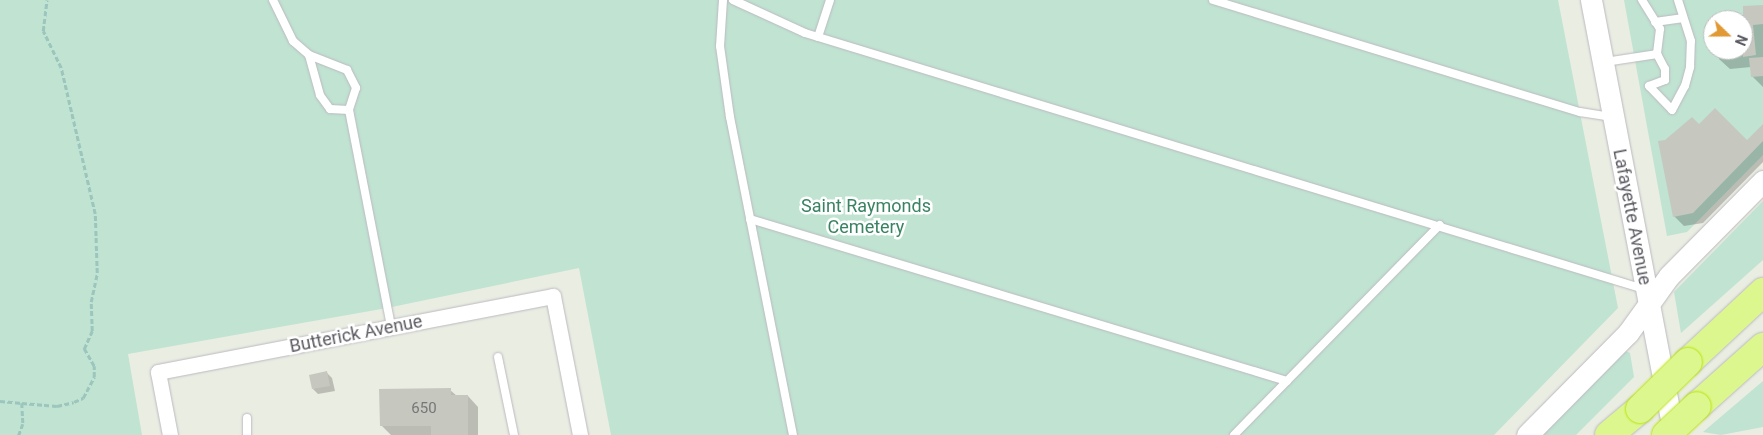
<!DOCTYPE html>
<html>
<head>
<meta charset="utf-8">
<style>
	body { margin:0 }
	#map { position:relative; width:1763px; height:435px; overflow:hidden; background:#eaede2; font-family:Roboto,sans-serif }
	div>[style] { position:absolute }
	.green>* { inset:0; background:#c0e3d2 }
	.shadow>* { inset:0; background:#0003 }
	.building>* { inset:0; background:#c6c8bf }
	.path>* { height:2.5px; margin-top:-1.25px; transform-origin:0; background:repeating-linear-gradient(90deg,#9bc5bd 0 5px,transparent 0 7.5px) }
	.roads { filter:drop-shadow(0 0 1px #bbbac0) drop-shadow(0 0 1px #bbbac0) }
	.lane>* { height:8px; margin:-4px; padding:0 4px; transform-origin:4px; border-radius:4px; background:#fff }
	.street>* { height:15px; margin:-7.5px; padding:0 7.5px; transform-origin:7.5px; border-radius:7.5px; background:#fff }
	.secondary>* { height:21px; margin:-10.5px; padding:0 10.5px; transform-origin:10.5px; border-radius:10.5px; background:#fff }
	.highway>* { height:28px; margin:-14px; padding:0 14px; transform-origin:14px; border-radius:14px; background:#ddf78f }
	.bridges { filter:drop-shadow(0 0 1px #b9e30c) drop-shadow(0 0 1px #b9e30c) }
	.highway-bridge>* { height:28px; margin:-14px; padding:0 14px; transform-origin:14px; border-radius:14px; background:#ddf78f }
	span { translate:-50% -50%; white-space:nowrap; text-align:center; line-height:1.15; -webkit-text-stroke:5px #fff; paint-order:stroke }
	.number-label { font-size:15px; color:#767679 }
	.number-label span { -webkit-text-stroke-width:0 }
	.park-label { font-size:18px; color:#398362 }
	.street-label { font-size:18px; color:#5b5b62 }
	.north { position:absolute; left:1703px; top:10px; width:50px; height:50px; box-sizing:border-box; background:#fff; border:1px solid #bdbdc0; border-radius:50%; rotate:112deg; font-size:14px; font-weight:700; line-height:20px; text-align:center; color:#5b5b62 }
	.north::after { content:''; display:block; margin:auto; width:18px; height:22px; background:#e09935; clip-path:polygon(50% 0,100% 100%,50% 72%,0 100%) }
</style>
</head>
<body>
<div id="map">
	<div class="green">
		<div style="clip-path:polygon(0 0,1558px 0,1618px 308px,1494px 435px,611px 435px,579px 268px,387px 308px,128px 354px,142px 435px,0 435px)"></div>
		<div style="clip-path:polygon(evenodd,1624px 0,1763px 0,1763px 155px,1687px 232px,1667px 236px,1624px 0,1713px 20px,1743px 20px,1743px 50px,1713px 50px,1713px 20px)"></div>
		<div style="clip-path:polygon(1763px 201px,1763px 260px,1681px 333px,1674px 292px)"></div>
		<div style="clip-path:polygon(1626px 351px,1630px 353px,1634px 377px,1576px 435px,1543px 435px)"></div>
		<div style="clip-path:polygon(1763px 381px,1763px 427px,1721px 435px,1703px 432px)"></div>
	</div>
	<div class="shadow">
		<div style="clip-path:polygon(1763px 6px,1763px 87px,1752px 76px,1751px 67px,1730px 69px,1719px 59px,1718px 50px,1743px 50px,1743px 29px)"></div>
		<div style="clip-path:polygon(1699px 126px,1747px 142px,1763px 126px,1763px 162px,1703px 223px,1684px 226px,1674px 216px)"></div>
		<div style="clip-path:polygon(327px 373px,332px 378px,335px 391px,318px 394px,313px 389px)"></div>
		<div style="clip-path:polygon(450px 390px,457px 396px,468px 396px,478px 407px,478px 435px,391px 435px,381px 425px)"></div>
	</div>
	<div class="building">
		<div style="clip-path:polygon(1763px 5px,1763px 24px,1753px 25px,1756px 55px,1743px 57px,1743px 6px)"></div>
		<div style="clip-path:polygon(1763px 57px,1763px 76px,1751px 77px,1749px 58px)"></div>
		<div style="clip-path:polygon(1715px 108px,1747px 140px,1763px 124px,1763px 141px,1693px 213px,1673px 217px,1658px 141px,1665px 140px,1692px 117px,1699px 124px)"></div>
		<div style="clip-path:polygon(327px 371px,330px 386px,312px 389px,309px 375px)"></div>
		<div style="clip-path:polygon(451px 388px,451px 395px,468px 395px,468px 435px,431px 435px,431px 426px,380px 426px,379px 389px)"></div>
	</div>
	<div class="path">
		<div style="left:0;top:401px;width:22px;rotate:5deg"></div>
		<div style="left:22px;top:403px;width:21px;rotate:87deg"></div>
		<div style="left:23px;top:424px;width:12px;rotate:110deg"></div>
		<div style="left:22px;top:403px;width:35px;rotate:5deg"></div>
		<div style="left:57px;top:406px;width:17px;rotate:-13deg"></div>
		<div style="left:74px;top:402px;width:10px;rotate:-24deg"></div>
		<div style="left:83px;top:398px;width:24px;rotate:-62deg"></div>
		<div style="left:94px;top:377px;width:11px;rotate:-90deg"></div>
		<div style="left:94px;top:366px;width:20px;rotate:-120deg"></div>
		<div style="left:84px;top:349px;width:20px;rotate:-66deg"></div>
		<div style="left:92px;top:331px;width:29px;rotate:-92deg"></div>
		<div style="left:91px;top:302px;width:30px;rotate:-78deg"></div>
		<div style="left:97px;top:273px;width:59px;rotate:-91.9deg"></div>
		<div style="left:95px;top:214px;width:150px;rotate:-103.1deg"></div>
		<div style="left:61px;top:68px;width:41px;rotate:-115.9deg"></div>
		<div style="left:43px;top:31px;width:31px;rotate:-83deg"></div>
	</div>
	<div class="roads">
		<div class="lane">
			<div style="left:273px;top:0;width:46px;rotate:64deg"></div>
			<div style="left:293px;top:41px;width:21px;rotate:41deg"></div>
			<div style="left:309px;top:55px;width:41px;rotate:21.5deg"></div>
			<div style="left:347px;top:70px;width:20px;rotate:63deg"></div>
			<div style="left:356px;top:88px;width:23px;rotate:108deg"></div>
			<div style="left:349px;top:110px;width:19px;rotate:-177deg"></div>
			<div style="left:330px;top:109px;width:17px;rotate:-126deg"></div>
			<div style="left:320px;top:95px;width:41px;rotate:-105.4deg"></div>
			<div style="left:723px;top:0;width:46px;rotate:93.7deg"></div>
			<div style="left:720px;top:46px;width:72px;rotate:82deg"></div>
			<div style="left:730px;top:117px;width:324px;rotate:78.8deg"></div>
			<div style="left:733px;top:0;width:79px;rotate:24.6deg"></div>
			<div style="left:805px;top:33px;width:877px;rotate:16.97deg"></div>
			<div style="left:1213px;top:0;width:384px;rotate:17deg"></div>
			<div style="left:1580px;top:112px;width:31px;rotate:9deg"></div>
			<div style="left:1642px;top:0;width:34px;rotate:58deg"></div>
			<div style="left:1660px;top:29px;width:25px;rotate:97deg"></div>
			<div style="left:1657px;top:54px;width:17px;rotate:62deg"></div>
			<div style="left:1665px;top:69px;width:11px;rotate:90deg"></div>
			<div style="left:1665px;top:80px;width:17px;rotate:159deg"></div>
			<div style="left:1649px;top:86px;width:33px;rotate:46deg"></div>
			<div style="left:1672px;top:110px;width:27px;rotate:-62deg"></div>
			<div style="left:1685px;top:86px;width:20px;rotate:-75deg"></div>
			<div style="left:1690px;top:67px;width:26px;rotate:-88deg"></div>
			<div style="left:1691px;top:41px;width:43px;rotate:-107.6deg"></div>
			<div style="left:1655px;top:22px;width:27px;rotate:-8deg"></div>
			<div style="left:818px;top:37px;width:39px;rotate:-72deg"></div>
			<div style="left:1605px;top:62px;width:53px;rotate:-8.7deg"></div>
			<div style="left:349px;top:110px;width:221px;rotate:79deg"></div>
			<div style="left:750px;top:219px;width:561px;rotate:16.79deg"></div>
			<div style="left:498px;top:357px;width:80px;rotate:78.4deg"></div>
			<div style="left:247px;top:435px;width:17px;rotate:-90deg"></div>
			<div style="left:1234px;top:435px;width:294px;rotate:-45.6deg"></div>
		</div>
		<div class="street">
			<div style="left:170px;top:435px;width:64px;rotate:-100.8deg"></div>
			<div style="left:158px;top:372px;width:402px;rotate:-10.9deg"></div>
			<div style="left:553px;top:296px;width:142px;rotate:79deg"></div>
		</div>
		<div class="secondary">
			<div style="left:1591px;top:0;width:443px;rotate:79.2deg"></div>
			<div style="left:1527px;top:435px;width:144px;rotate:-45.3deg"></div>
			<div style="left:1628px;top:333px;width:70px;rotate:-54.3deg"></div>
			<div style="left:1669px;top:276px;width:134px;rotate:-45.3deg"></div>
		</div>
		<div class="highway">
			<div style="left:1688px;top:362px;width:103px;rotate:-43deg"></div>
			<div style="left:1697px;top:406px;width:89px;rotate:-41.8deg"></div>
			<div style="left:1609px;top:435px;width:40px;rotate:-40deg"></div>
		</div>
	</div>
	<div class="bridges">
		<div class="highway-bridge">
			<div style="left:1640px;top:409px;width:67px;rotate:-44.4deg"></div>
			<div style="left:1666px;top:435px;width:42px;rotate:-43.1deg"></div>
		</div>
	</div>
	<div class="number-label">
		<span style="left:424px;top:409px">650</span>
	</div>
	<div class="park-label">
		<span style="left:866px;top:217px">Saint Raymonds<br>Cemetery</span>
	</div>
	<div class="street-label">
		<span style="left:1632px;top:217px;rotate:79deg">Lafayette Avenue</span>
		<span style="left:356px;top:334px;rotate:-11deg">Butterick Avenue</span>
	</div>
	<div class="north">N</div>
</div>
</body>
</html>
